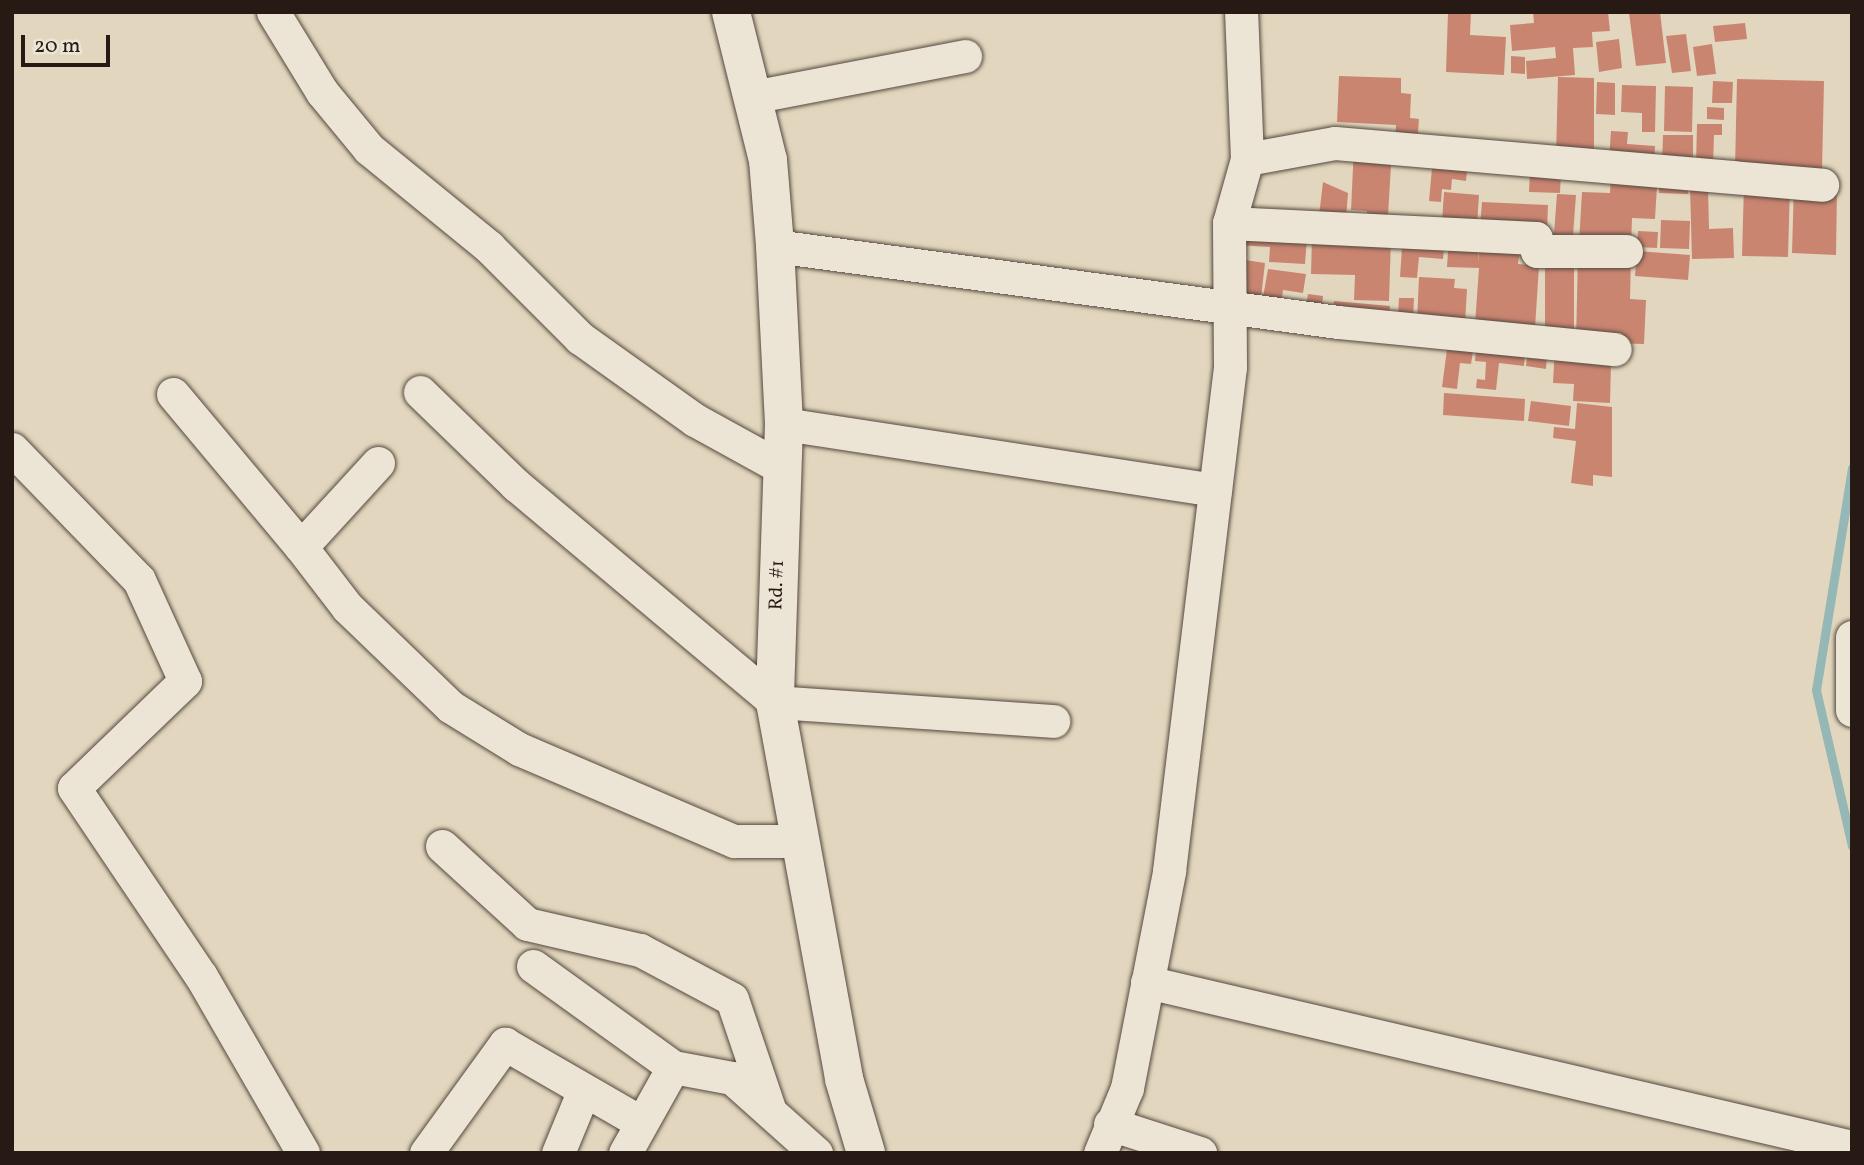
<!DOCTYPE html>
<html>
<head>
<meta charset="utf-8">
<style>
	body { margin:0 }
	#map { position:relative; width:1864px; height:1165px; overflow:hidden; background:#e2d7be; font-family:Vollkorn,serif }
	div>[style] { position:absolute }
	.stream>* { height:9px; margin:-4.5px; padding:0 4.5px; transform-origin:4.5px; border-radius:4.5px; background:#95b8b6 }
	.building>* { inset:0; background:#ca8571 }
	.roads { filter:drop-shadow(0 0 2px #56483e) drop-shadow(0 0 2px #56483e) }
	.minor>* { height:33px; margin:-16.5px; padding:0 16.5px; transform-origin:16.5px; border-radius:16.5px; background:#ece5d5 }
	.secondary>* { height:38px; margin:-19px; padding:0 19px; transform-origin:19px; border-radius:19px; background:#ece5d5 }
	span { translate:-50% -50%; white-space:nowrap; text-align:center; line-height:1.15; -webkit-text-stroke:5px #ece5d5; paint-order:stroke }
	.street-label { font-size:19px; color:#271914 }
	.frame { position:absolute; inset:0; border:14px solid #271914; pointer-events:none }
	.scale { position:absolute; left:21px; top:35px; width:89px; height:32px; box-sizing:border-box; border:4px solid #271914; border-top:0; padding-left:9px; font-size:21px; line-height:24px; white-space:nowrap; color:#271914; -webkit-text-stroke:5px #ece5d5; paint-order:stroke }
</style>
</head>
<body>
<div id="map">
	<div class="stream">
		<div style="left:1852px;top:468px;width:225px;rotate:99.2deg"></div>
		<div style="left:1816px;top:690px;width:160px;rotate:77deg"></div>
	</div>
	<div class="building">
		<div style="clip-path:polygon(1448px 12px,1471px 12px,1470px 35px,1506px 37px,1504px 75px,1446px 72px)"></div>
		<div style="clip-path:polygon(1533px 12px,1608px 12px,1610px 31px,1592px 32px,1593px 47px,1573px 48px,1575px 75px,1527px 79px,1526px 61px,1556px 58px,1555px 47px,1512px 51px,1510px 25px,1534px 23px)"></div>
		<div style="clip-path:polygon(1660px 12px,1666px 63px,1636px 66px,1629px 13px)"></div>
		<div style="clip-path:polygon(1745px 23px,1747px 39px,1715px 42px,1713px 26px)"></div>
		<div style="clip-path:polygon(1686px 34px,1691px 71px,1672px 73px,1666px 36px)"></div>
		<div style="clip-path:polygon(1619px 39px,1622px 68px,1599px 72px,1596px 42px)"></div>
		<div style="clip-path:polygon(1712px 44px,1716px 74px,1697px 76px,1693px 47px)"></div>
		<div style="clip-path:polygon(1511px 56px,1525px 57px,1525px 74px,1511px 73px)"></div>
		<div style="clip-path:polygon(1339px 76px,1401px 78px,1401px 93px,1411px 94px,1410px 118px,1419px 119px,1417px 146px,1395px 145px,1396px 125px,1337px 122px)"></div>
		<div style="clip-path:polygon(1558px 77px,1594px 78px,1594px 156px,1556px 156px)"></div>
		<div style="clip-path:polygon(1737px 79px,1824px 81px,1822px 170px,1735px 168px)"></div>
		<div style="clip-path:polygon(1713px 81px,1733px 82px,1732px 103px,1712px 103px)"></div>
		<div style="clip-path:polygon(1597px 82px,1615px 83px,1615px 115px,1596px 114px)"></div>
		<div style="clip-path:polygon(1622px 85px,1656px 86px,1655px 132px,1642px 132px,1642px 113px,1621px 112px)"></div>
		<div style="clip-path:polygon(1665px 86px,1693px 87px,1692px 132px,1664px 131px)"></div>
		<div style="clip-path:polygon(1707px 107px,1724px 108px,1724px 120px,1707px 119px)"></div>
		<div style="clip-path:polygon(1697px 124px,1722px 124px,1722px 135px,1714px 135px,1713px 167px,1696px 166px)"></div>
		<div style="clip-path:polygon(1611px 131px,1628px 132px,1627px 144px,1655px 146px,1654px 164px,1609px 160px)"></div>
		<div style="clip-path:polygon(1663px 135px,1693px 135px,1693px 165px,1662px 164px)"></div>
		<div style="clip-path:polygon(1354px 146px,1392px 149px,1388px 215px,1366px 224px,1367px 211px,1351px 210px)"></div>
		<div style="clip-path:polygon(1611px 167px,1658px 170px,1655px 219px,1632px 218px,1631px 246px,1579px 243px,1582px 192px,1610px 193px)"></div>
		<div style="clip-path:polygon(1432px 168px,1467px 171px,1466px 181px,1452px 179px,1451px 190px,1442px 189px,1441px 202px,1429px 201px)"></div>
		<div style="clip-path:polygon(1530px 172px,1561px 173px,1560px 193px,1529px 192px)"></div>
		<div style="clip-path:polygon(1660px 172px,1689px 174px,1688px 194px,1659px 193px)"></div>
		<div style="clip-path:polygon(1323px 182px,1348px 193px,1346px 219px,1319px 216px)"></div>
		<div style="clip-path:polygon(1744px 184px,1790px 186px,1788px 257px,1742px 256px)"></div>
		<div style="clip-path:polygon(1794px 185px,1837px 187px,1836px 255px,1792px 253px)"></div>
		<div style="clip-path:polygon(1690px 187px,1708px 187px,1709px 229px,1733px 228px,1734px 258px,1692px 259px)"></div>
		<div style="clip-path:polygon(1444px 192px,1479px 195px,1477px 225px,1442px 222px)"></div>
		<div style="clip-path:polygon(1557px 194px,1576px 195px,1572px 249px,1541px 233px,1554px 234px)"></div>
		<div style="clip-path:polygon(1482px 202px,1548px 205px,1547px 231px,1480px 227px)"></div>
		<div style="clip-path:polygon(1661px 220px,1690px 221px,1689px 249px,1660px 248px)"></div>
		<div style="clip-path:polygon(1638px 231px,1658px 232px,1657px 248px,1637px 247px)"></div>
		<div style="clip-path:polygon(1403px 233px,1445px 236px,1443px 259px,1419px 257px,1417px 278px,1400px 277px)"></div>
		<div style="clip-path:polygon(1235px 234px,1307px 238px,1305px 264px,1269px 262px,1270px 247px,1235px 245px)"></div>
		<div style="clip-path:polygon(1312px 236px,1391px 239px,1389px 301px,1354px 300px,1355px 275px,1311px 274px)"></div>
		<div style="clip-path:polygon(1449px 237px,1479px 238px,1478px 262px,1480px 244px,1520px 247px,1518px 264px,1539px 266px,1535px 328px,1475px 324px,1479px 268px,1447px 267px)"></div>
		<div style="clip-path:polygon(1637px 251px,1690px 255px,1688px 280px,1635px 276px)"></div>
		<div style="clip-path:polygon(1578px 253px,1631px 255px,1630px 299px,1646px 300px,1644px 344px,1576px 342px)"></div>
		<div style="clip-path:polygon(1545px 256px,1574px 260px,1574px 332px,1545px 333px)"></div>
		<div style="clip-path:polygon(1245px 260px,1265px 263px,1261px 298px,1241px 296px)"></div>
		<div style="clip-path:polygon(1268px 269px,1306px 274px,1303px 293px,1283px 290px,1281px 305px,1262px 303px)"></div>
		<div style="clip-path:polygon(1419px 277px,1455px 279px,1454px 288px,1467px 289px,1465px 324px,1417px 321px)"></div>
		<div style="clip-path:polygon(1308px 294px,1323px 296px,1321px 315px,1305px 313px)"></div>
		<div style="clip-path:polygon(1399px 298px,1414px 298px,1413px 318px,1398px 317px)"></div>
		<div style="clip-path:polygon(1334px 301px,1390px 306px,1388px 323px,1332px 317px)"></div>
		<div style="clip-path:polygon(1477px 336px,1526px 341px,1524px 366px,1499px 363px,1496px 390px,1476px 388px,1477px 379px,1485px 380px,1486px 362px,1475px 361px)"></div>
		<div style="clip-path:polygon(1448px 342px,1474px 345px,1471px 364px,1460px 363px,1457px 389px,1442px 387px)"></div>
		<div style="clip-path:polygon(1529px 343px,1547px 355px,1546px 369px,1526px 366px)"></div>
		<div style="clip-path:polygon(1555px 346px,1611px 364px,1610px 403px,1573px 401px,1574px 384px,1553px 383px)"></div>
		<div style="clip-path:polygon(1444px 393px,1525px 399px,1524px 421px,1443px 415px)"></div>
		<div style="clip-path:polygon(1531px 401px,1571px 406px,1569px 426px,1528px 421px)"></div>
		<div style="clip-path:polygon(1577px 403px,1612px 407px,1612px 477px,1593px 475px,1593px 486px,1571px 483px,1576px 441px,1553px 438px,1554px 427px,1575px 429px)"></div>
	</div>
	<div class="roads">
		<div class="minor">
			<div style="left:273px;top:12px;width:94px;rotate:58.5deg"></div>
			<div style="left:322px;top:92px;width:74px;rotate:50.5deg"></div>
			<div style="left:369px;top:149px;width:155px;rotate:39.2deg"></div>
			<div style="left:489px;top:247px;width:129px;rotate:45deg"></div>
			<div style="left:580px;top:338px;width:141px;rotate:35.5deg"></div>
			<div style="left:695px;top:420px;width:99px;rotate:28.9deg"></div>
			<div style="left:752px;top:97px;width:217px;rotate:-10.9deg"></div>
			<div style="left:1247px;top:159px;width:89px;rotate:-10.3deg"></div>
			<div style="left:1335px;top:143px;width:489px;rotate:4.9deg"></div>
			<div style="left:1229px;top:223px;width:307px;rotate:2.8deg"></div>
			<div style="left:1536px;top:238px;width:13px;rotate:86deg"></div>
			<div style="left:1537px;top:251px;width:89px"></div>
			<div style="left:775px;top:246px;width:568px;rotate:7.69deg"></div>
			<div style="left:1338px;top:322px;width:278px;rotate:5.6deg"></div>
			<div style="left:420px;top:392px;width:134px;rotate:44.1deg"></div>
			<div style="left:516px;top:485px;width:338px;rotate:40deg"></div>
			<div style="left:775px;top:702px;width:279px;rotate:3.9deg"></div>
			<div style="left:173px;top:394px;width:199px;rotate:50.1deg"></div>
			<div style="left:301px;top:547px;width:114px;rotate:-47.5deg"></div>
			<div style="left:784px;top:424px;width:436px;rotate:8.7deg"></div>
			<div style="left:12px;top:449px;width:182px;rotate:45.9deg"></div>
			<div style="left:139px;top:580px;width:111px;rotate:65.5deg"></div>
			<div style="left:185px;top:681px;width:154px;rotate:136.1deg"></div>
			<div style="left:74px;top:788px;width:227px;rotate:56deg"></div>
			<div style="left:201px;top:976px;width:204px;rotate:60deg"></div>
			<div style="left:301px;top:547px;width:76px;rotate:52.5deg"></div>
			<div style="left:347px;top:607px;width:144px;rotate:43.9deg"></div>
			<div style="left:451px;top:707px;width:80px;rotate:31.7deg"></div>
			<div style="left:519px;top:749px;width:234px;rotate:23.2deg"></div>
			<div style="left:734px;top:841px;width:63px"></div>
			<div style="left:1852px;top:637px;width:73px;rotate:90deg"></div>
			<div style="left:442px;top:846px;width:115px;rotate:42.5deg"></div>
			<div style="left:527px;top:924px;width:116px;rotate:13deg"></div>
			<div style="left:640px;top:950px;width:104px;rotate:28deg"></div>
			<div style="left:732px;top:999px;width:115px;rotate:71.3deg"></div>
			<div style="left:533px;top:966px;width:173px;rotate:35.8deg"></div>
			<div style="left:673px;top:1067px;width:60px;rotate:10.6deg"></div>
			<div style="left:732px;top:1078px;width:113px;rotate:41.8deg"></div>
			<div style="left:1147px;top:982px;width:724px;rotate:13.17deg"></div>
			<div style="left:1110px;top:1124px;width:95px;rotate:17.9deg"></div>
			<div style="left:426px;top:1153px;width:135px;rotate:-54.1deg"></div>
			<div style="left:505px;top:1044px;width:156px;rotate:30deg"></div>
			<div style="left:558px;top:1153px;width:68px;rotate:-67.6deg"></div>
			<div style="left:625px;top:1153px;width:98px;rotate:-60.8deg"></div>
			<div style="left:1100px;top:1153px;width:70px;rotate:-67.4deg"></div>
			<div style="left:1127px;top:1088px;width:221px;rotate:-79deg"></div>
			<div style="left:1169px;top:871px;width:508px;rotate:-83.1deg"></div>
			<div style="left:1230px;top:367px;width:144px;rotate:-90.4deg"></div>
			<div style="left:1229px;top:223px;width:66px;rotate:-74.3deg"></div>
			<div style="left:1247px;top:159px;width:147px;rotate:-92.3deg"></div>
		</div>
		<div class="secondary">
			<div style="left:731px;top:12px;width:153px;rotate:76deg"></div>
			<div style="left:768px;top:160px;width:86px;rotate:85.3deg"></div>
			<div style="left:775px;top:246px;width:178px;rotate:87.1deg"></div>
			<div style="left:784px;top:424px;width:278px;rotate:91.9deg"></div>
			<div style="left:775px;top:702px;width:383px;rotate:79.6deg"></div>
			<div style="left:844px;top:1079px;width:77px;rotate:73.4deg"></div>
		</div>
	</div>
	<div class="street-label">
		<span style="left:778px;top:585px;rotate:-88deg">Rd. #1</span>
	</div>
	<div class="frame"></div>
	<div class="scale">20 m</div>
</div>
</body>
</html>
